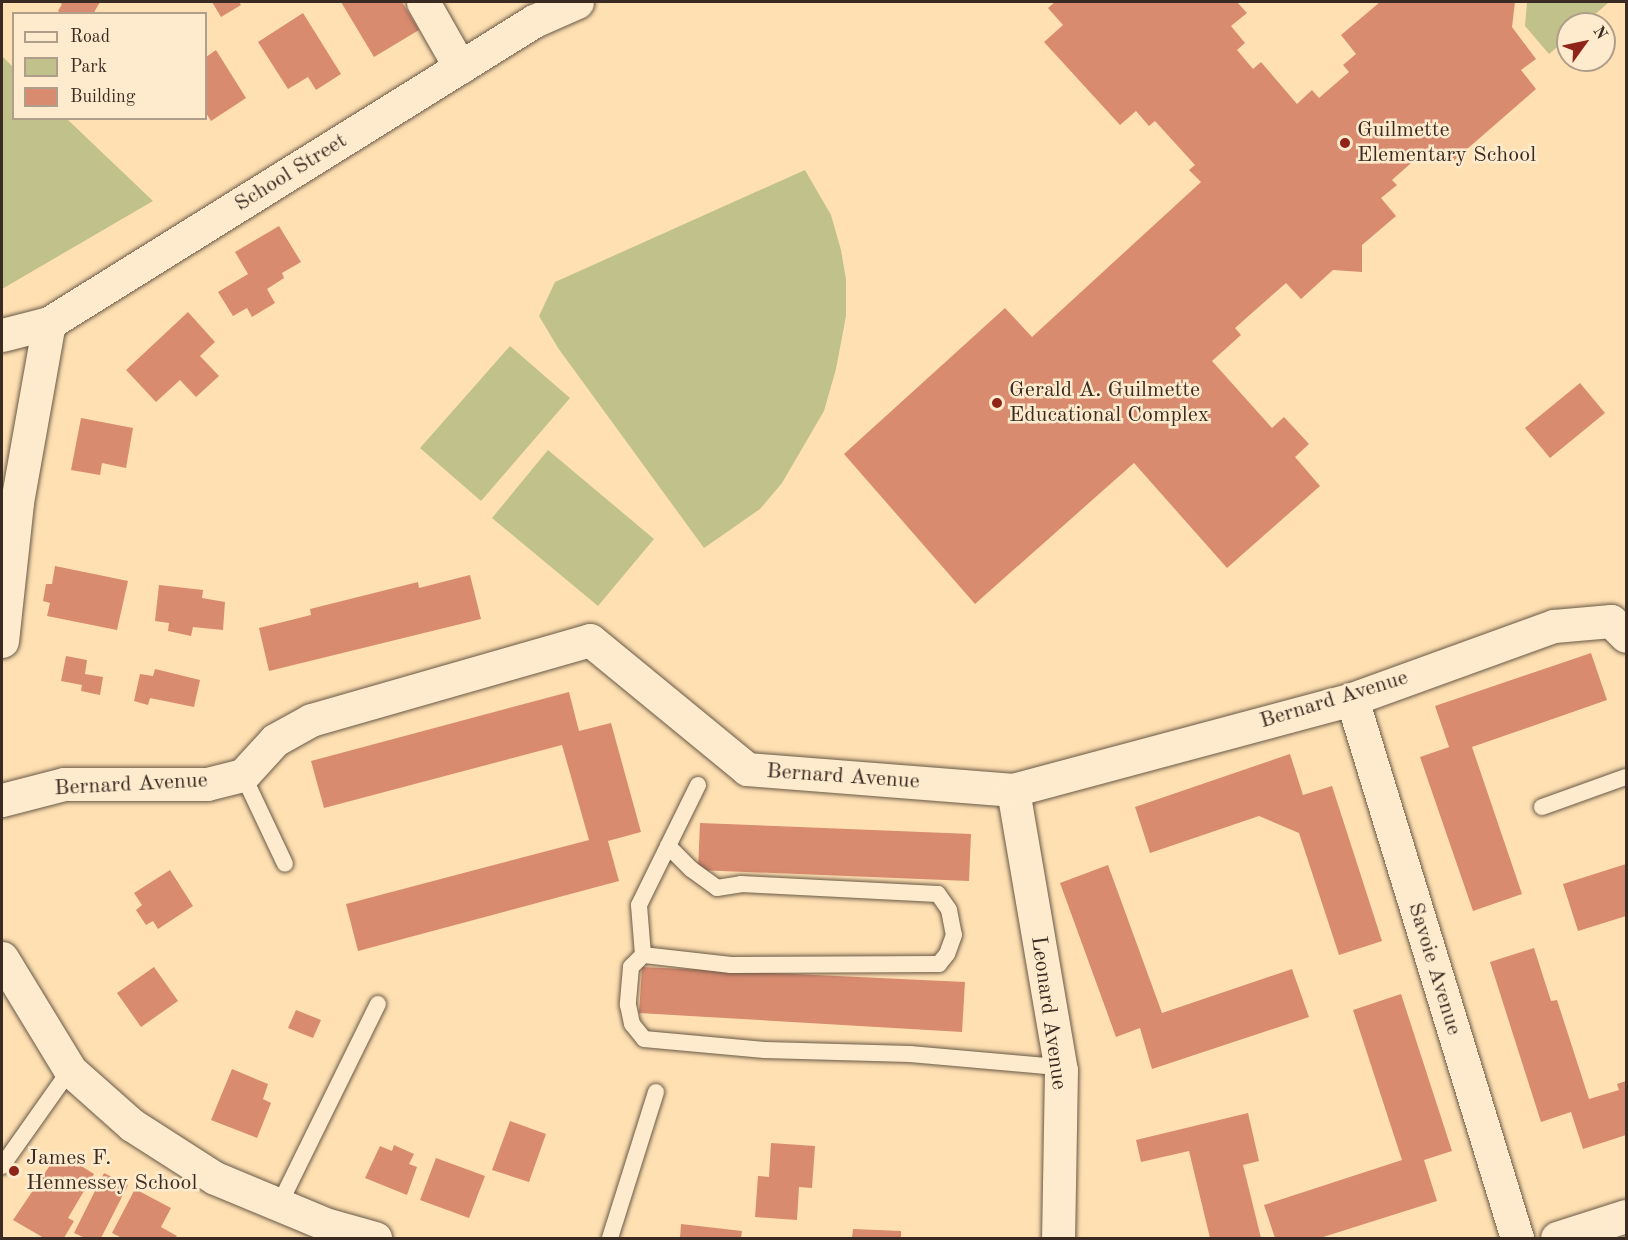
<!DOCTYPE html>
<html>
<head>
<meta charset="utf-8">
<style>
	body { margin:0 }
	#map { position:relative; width:1628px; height:1240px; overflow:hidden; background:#fee0b2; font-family:"Old Standard TT",serif }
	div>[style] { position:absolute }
	.green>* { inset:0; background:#c1c28b }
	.building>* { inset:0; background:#d98b6f }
	.roads { filter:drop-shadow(0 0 2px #6a5846) drop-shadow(0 0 2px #6a5846) }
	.lane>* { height:16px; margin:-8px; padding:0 8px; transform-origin:8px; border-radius:8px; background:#feebcd }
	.street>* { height:33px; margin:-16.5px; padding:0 16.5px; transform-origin:16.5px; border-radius:16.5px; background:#feebcd }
	.dots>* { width:16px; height:16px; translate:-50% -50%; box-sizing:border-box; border:3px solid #feebcd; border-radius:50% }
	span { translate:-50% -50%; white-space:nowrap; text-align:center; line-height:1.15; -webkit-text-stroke:5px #feebcd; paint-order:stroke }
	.poi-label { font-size:22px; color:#392a22 }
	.left { translate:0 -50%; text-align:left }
	.street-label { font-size:22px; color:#392a22 }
	.frame { position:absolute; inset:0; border:3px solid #392a22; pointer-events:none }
	.legend { position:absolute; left:12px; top:12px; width:195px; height:108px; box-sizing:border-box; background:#feebcd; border:2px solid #af9e89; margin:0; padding:8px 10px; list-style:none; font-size:18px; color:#392a22 }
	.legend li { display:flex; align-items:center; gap:12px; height:30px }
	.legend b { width:30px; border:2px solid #af9e89 }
	.north { position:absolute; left:1556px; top:12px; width:60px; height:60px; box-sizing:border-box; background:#feebcd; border:2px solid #af9e89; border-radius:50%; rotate:57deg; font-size:16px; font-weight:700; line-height:24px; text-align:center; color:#392a22 }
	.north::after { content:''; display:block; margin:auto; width:21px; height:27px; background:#8f2418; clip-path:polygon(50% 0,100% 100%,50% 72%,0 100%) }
</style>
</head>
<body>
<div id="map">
	<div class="green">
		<div style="clip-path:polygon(1527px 2px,1607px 2px,1608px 3px,1584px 24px,1568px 24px,1568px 38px,1549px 54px,1525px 26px)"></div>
		<div style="clip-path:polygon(2px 56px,13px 67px,14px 118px,67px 119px,153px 201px,2px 289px)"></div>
		<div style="clip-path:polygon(805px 170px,831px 215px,841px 250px,846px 279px,846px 316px,836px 369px,824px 411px,782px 483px,760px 509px,704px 548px,558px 348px,539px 316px,555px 282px)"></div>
		<div style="clip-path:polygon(510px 346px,570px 398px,481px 501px,420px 448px)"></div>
		<div style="clip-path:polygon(548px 450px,654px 539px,598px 606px,492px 518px)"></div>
	</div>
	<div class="building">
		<div style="clip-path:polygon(58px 2px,100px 2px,93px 14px,62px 14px,58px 11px,62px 4px)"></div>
		<div style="clip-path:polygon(212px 2px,239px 2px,241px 5px,221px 17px)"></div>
		<div style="clip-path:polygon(341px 2px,402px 2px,419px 30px,374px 57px)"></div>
		<div style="clip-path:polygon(1055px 2px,1237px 2px,1247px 13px,1231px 26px,1245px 43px,1237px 50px,1253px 69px,1261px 62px,1297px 104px,1312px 90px,1319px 98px,1349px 72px,1343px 65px,1356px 54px,1341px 35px,1380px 2px,1515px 2px,1512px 27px,1536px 59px,1521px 70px,1536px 89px,1451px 163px,1439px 149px,1424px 162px,1419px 156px,1392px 180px,1397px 185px,1381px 198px,1396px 216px,1362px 245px,1362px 272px,1333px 270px,1301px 299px,1286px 283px,1235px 328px,1241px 335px,1212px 361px,1272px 428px,1284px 417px,1309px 444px,1295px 457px,1320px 486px,1227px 568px,1134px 463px,975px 604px,844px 454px,1005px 308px,1032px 337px,1201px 182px,1189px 170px,1195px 165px,1155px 121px,1149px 126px,1136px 111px,1120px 125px,1044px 42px,1063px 25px,1048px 8px)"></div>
		<div style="clip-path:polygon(303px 13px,341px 74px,316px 90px,308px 77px,288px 89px,258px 42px)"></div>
		<div style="clip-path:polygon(216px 50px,246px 98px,211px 121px,206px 113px,206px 57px)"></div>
		<div style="clip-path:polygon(279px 226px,301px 262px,282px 273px,284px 278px,267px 289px,275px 303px,252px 317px,247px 308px,233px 316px,218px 292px,248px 274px,235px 252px)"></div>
		<div style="clip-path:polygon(188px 312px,215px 342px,200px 356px,219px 376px,196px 397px,180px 380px,156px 402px,126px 370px)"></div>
		<div style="clip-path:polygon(1580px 383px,1605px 413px,1550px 458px,1525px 428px)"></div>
		<div style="clip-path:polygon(81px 418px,133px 428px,126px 468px,102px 463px,100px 475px,71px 470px)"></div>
		<div style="clip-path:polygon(55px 566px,128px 581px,117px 630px,47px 616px,50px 603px,43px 601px,46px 584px,52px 584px)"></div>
		<div style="clip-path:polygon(470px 575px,481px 619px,269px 671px,259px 628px,311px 615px,310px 609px,418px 582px,419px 588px)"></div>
		<div style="clip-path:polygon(159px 585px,203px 590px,202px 598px,225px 602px,223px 630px,193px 627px,191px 636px,168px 631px,169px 623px,155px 621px)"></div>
		<div style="clip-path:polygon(1591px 653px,1607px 700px,1472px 747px,1522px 894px,1473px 911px,1420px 757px,1449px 747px,1435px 706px)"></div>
		<div style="clip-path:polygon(66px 656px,87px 660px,85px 674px,103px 677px,100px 695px,81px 691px,82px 685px,61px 681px)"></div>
		<div style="clip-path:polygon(155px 669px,200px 680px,194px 707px,150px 698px,148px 705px,134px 701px,140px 674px,153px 676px)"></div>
		<div style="clip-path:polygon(569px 692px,579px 731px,611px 723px,641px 832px,608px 841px,619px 881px,358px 951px,346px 904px,589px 840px,562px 745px,324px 808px,311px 761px)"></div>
		<div style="clip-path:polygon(1290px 754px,1303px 795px,1332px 786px,1382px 941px,1339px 955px,1299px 833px,1259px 816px,1150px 853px,1135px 807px)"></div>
		<div style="clip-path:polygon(700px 823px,971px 834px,969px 881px,698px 870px)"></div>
		<div style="clip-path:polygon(1626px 864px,1626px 916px,1578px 931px,1563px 884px)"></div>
		<div style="clip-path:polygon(1108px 865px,1162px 1013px,1292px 969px,1309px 1017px,1152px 1069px,1140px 1028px,1116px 1037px,1060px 883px)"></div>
		<div style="clip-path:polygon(170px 870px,193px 906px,158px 929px,153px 921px,146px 925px,136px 910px,142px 905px,134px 893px)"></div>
		<div style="clip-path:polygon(1534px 948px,1551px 1001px,1557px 1000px,1589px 1099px,1619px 1090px,1617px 1084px,1626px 1081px,1626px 1135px,1583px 1149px,1571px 1112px,1541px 1122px,1490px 962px)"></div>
		<div style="clip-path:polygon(154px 967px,178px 1001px,141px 1027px,117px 993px)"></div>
		<div style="clip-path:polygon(642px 967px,965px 982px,962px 1032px,639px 1013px)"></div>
		<div style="clip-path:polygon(1401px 994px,1452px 1151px,1424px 1160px,1437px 1201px,1320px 1238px,1275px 1238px,1264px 1205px,1402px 1160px,1353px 1010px)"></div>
		<div style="clip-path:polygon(296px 1010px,321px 1020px,313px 1038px,288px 1028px)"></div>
		<div style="clip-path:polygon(232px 1069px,268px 1084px,263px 1099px,271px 1103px,257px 1138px,211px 1120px)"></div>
		<div style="clip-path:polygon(1248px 1113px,1259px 1161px,1243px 1165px,1261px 1238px,1210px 1238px,1189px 1151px,1141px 1162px,1136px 1140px)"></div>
		<div style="clip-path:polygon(510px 1121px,546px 1134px,529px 1182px,492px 1170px)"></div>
		<div style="clip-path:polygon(771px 1143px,815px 1146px,812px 1188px,799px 1187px,797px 1220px,755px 1217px,758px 1176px,769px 1177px)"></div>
		<div style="clip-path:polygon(394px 1145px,414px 1154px,409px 1164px,417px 1167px,407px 1195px,365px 1178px,380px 1146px,392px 1151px)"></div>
		<div style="clip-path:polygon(59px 1152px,94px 1174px,68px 1218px,74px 1221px,64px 1238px,44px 1238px,13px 1220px)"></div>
		<div style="clip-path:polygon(436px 1158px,485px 1176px,469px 1218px,420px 1200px)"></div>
		<div style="clip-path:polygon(104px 1173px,128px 1185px,101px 1238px,85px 1238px,74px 1233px)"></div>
		<div style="clip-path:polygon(135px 1189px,171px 1208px,161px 1227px,177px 1236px,175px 1238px,122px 1238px,112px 1233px)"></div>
		<div style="clip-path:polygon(681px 1224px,742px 1231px,741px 1238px,680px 1238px)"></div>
		<div style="clip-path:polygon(853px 1229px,901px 1231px,901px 1238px,852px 1238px)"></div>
	</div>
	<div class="roads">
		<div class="lane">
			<div style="left:243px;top:775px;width:98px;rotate:64.7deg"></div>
			<div style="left:698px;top:785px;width:68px;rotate:116.2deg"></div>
			<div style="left:668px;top:846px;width:33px;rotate:45deg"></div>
			<div style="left:691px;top:869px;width:32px;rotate:36deg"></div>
			<div style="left:717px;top:888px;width:24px;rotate:-9deg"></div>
			<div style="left:741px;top:884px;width:197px;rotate:2.9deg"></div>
			<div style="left:938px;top:894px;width:19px;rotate:55deg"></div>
			<div style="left:949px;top:910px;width:25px;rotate:79deg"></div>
			<div style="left:954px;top:935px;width:20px;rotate:110deg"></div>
			<div style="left:947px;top:954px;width:13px;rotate:129deg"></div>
			<div style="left:939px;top:964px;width:208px;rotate:179.7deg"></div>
			<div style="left:731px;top:965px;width:89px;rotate:-173.5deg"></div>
			<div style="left:643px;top:955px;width:17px;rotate:135deg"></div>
			<div style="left:631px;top:967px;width:38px;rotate:95deg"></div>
			<div style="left:628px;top:1005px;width:19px;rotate:78deg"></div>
			<div style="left:632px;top:1024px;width:19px;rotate:51deg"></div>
			<div style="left:644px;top:1039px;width:121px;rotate:5.2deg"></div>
			<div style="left:765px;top:1050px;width:145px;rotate:1.6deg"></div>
			<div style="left:910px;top:1054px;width:151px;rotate:5deg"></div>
			<div style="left:1542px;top:807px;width:89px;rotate:-19.7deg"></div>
			<div style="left:643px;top:955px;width:50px;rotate:-94.6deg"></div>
			<div style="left:639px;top:905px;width:66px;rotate:-63.8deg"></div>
			<div style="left:2px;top:1166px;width:118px;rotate:-54.7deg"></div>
			<div style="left:279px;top:1205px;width:224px;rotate:-63.8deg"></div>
			<div style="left:610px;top:1238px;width:153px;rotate:-72.5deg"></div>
		</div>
		<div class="street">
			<div style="left:423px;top:2px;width:75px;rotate:60.4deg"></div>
			<div style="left:2px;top:335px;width:49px;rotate:-14.3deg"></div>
			<div style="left:49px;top:323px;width:571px;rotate:-31.91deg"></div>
			<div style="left:534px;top:21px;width:47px;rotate:-23.8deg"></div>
			<div style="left:2px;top:641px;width:140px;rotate:-83.8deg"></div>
			<div style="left:17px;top:502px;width:182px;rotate:-79.9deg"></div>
			<div style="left:1352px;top:699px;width:564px;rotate:72.98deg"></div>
			<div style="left:1013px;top:790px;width:284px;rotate:80.3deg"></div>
			<div style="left:1061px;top:1070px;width:168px;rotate:91deg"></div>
			<div style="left:2px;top:800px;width:64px;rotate:-14.5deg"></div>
			<div style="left:64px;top:784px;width:143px"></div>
			<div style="left:207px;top:784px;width:37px;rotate:-14deg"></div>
			<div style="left:243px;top:775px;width:47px;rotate:-47.6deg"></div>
			<div style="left:275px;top:740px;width:41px;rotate:-29.1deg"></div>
			<div style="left:311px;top:720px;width:290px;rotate:-16deg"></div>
			<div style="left:590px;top:640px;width:203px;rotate:39.4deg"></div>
			<div style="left:747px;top:769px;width:267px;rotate:4.5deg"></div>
			<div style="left:1013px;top:790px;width:351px;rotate:-15deg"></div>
			<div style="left:1352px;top:699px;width:215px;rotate:-19.9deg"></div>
			<div style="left:1554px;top:626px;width:57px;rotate:-5deg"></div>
			<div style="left:1611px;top:621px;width:21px;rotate:45deg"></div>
			<div style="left:2px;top:958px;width:131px;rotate:58.7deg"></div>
			<div style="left:70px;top:1070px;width:83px;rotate:41.6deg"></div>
			<div style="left:132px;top:1125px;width:98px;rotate:32.6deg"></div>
			<div style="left:215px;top:1178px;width:122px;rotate:22.6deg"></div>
			<div style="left:328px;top:1225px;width:49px;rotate:15.5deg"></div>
			<div style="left:1557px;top:1238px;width:72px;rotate:-17.7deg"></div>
		</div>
	</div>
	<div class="dots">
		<div style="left:1345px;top:143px;background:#8f2418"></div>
		<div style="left:997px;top:403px;background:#8f2418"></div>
		<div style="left:14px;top:1171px;background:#8f2418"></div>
	</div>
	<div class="poi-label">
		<span class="left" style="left:1357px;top:143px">Guilmette<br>Elementary School</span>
		<span class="left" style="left:1009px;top:403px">Gerald A. Guilmette<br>Educational Complex</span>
		<span class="left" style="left:26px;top:1171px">James F.<br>Hennessey School</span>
	</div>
	<div class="street-label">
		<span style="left:291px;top:173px;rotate:-32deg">School Street</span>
		<span style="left:1334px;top:700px;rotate:-17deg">Bernard Avenue</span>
		<span style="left:843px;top:777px;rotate:4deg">Bernard Avenue</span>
		<span style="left:131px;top:785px;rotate:-3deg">Bernard Avenue</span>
		<span style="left:1434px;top:969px;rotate:73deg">Savoie Avenue</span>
		<span style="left:1048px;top:1013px;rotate:82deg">Leonard Avenue</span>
	</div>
	<div class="frame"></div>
	<ul class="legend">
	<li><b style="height:8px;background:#feebcd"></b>Road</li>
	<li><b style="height:16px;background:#c1c28b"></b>Park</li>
	<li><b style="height:16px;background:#d98b6f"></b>Building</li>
	</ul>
	<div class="north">N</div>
</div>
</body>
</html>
